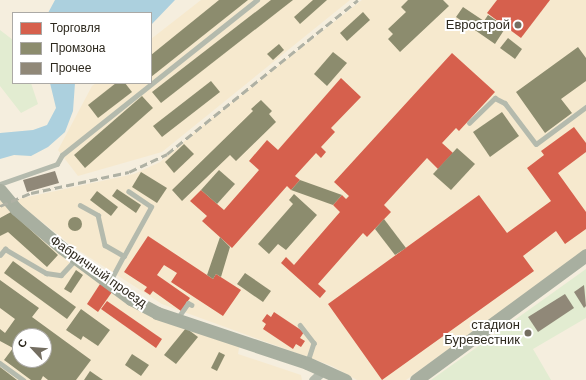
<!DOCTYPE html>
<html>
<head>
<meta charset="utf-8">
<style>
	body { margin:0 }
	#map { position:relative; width:586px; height:380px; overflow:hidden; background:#f5eede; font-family:"DM Sans",sans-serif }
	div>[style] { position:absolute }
	.built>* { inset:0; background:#f6e9ce }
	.green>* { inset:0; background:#e2ecd1 }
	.water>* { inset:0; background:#acd0de }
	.shops>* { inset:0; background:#d6604d }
	.industry>* { inset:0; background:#8c8c6e }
	.round { border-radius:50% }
	.building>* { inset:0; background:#908878 }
	.service>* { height:4.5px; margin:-2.25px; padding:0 2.25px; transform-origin:2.25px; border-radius:2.25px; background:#b4baad }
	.minor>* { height:9px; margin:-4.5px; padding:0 4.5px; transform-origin:4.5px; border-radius:4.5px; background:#b4baad }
	.secondary>* { height:13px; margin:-6.5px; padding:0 6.5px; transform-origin:6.5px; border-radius:6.5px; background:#a8afa0 }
	.rail>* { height:2.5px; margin-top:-1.25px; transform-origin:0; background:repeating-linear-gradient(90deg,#afb1a4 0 8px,transparent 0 12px) }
	.dots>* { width:11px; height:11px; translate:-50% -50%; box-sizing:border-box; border:2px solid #fff; border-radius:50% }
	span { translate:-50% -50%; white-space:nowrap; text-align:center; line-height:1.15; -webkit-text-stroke:4px #fff; paint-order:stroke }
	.poi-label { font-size:13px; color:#2e291e }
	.right { translate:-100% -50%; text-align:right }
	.street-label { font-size:13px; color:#2e291e }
	.legend { position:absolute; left:12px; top:12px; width:140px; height:72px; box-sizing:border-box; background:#fff; border:1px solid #aba9a5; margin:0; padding:5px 7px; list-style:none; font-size:12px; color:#2e291e }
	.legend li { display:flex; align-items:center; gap:8px; height:20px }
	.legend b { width:20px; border:1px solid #aba9a5 }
	.north { position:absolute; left:12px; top:328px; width:40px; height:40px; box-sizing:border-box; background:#fff; border:1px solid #aba9a5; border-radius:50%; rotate:296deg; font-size:11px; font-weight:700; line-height:16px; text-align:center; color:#2e291e }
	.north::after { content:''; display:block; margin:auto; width:14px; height:18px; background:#746e61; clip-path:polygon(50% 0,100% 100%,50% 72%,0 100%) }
</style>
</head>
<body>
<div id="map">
	<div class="built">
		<div style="clip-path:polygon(201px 0,350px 0,162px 152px,78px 176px,58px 150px,92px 86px,96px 83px,151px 83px,151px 39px)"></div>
		<div style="clip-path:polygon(362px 0,586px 0,586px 250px,406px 380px,357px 380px,332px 366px,162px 304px,75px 248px,14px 200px,134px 174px,160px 162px,208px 121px)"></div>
		<div style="clip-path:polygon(evenodd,0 197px,134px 302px,240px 343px,238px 354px,301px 375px,302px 380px,0 380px,0 197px,20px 336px,44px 336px,44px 360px,20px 360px,20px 336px)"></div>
	</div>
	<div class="green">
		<div style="clip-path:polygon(0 30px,13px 40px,13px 83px,31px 83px,38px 104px,21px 113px,0 86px)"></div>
		<div style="clip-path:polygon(586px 269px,586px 318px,533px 349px,551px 380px,431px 380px)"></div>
	</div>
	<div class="water">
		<div style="clip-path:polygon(55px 0,175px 0,151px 25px,151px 13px,48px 13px)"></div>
		<div style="clip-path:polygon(50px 83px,75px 83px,73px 111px,65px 132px,48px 147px,31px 156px,14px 155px,0 159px,0 133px,33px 130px,47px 125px,56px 108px)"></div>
	</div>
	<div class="shops">
		<div style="clip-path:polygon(497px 0,550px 0,521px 38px,487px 13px)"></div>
		<div style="clip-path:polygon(452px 53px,495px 92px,459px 131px,456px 128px,442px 143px,453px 153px,438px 169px,427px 158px,384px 205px,391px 212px,367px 237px,363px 233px,318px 284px,326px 291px,320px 298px,281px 263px,286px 257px,294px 265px,340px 212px,333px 205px,342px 195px,346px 199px,349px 196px,334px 182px)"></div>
		<div style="clip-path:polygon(341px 78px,361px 97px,331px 128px,335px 132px,321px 147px,326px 152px,321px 158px,316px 153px,295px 176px,300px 180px,291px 190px,287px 186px,232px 248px,202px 221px,207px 216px,190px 201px,201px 190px,224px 210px,259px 170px,249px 161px,267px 140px,278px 150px)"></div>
		<div style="clip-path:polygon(574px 127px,586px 143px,586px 152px,558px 173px,586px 212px,586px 229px,565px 244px,556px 231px,523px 256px,534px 271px,382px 380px,328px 304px,479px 195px,507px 233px,551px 201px,527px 168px,544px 155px,541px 151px)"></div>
		<div style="clip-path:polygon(148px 236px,213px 279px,216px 274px,241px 290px,223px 316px,171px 282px,177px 273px,164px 265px,157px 275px,190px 298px,181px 311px,153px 291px,150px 295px,144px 291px,147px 287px,124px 272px)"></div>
		<div style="clip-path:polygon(100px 284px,112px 292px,98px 312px,87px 304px)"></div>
		<div style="clip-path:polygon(107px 301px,162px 339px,156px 348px,101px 309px)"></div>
		<div style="clip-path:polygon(274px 312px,304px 332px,300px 338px,305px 341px,301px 347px,296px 344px,293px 349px,263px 329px,266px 324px,262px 321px,267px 314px,271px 317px)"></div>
	</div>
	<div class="industry">
		<div style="clip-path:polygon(219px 0,248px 0,151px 77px,151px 55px)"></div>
		<div style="clip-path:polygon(271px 0,293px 0,161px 103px,152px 92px)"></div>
		<div style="clip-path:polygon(313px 0,327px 0,300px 24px,294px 17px)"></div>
		<div style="clip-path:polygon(408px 0,443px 0,449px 6px,400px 52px,388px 39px,393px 34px,388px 29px,406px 12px,401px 7px)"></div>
		<div style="clip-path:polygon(463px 7px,484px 21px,488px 15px,506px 27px,495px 44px,456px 17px)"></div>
		<div style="clip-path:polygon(363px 12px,370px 20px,347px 41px,340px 33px)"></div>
		<div style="clip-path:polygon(508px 38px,522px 49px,515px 59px,500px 48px)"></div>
		<div style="clip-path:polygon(279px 44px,284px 50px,273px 60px,267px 54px)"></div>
		<div style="clip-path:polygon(578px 47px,586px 58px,586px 81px,561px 99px,572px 113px,545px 133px,516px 92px)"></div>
		<div style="clip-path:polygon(333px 52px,347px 63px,327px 86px,314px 74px)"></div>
		<div style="clip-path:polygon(211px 81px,220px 92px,162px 137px,153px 126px)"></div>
		<div style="clip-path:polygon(116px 83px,125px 83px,132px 92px,98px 118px,88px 105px)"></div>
		<div style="clip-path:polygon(142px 96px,153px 108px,85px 168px,74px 155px)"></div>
		<div style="clip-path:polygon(261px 100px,272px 111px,269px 114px,276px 122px,236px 161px,230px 155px,182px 201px,172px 190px,253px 111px,251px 109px)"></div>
		<div style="clip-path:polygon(502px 112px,519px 136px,490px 157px,473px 132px)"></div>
		<div style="clip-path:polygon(184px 144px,194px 154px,174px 173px,165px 162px)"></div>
		<div style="clip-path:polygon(457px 148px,475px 164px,451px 190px,433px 174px)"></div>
		<div style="clip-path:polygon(219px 170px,235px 184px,217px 204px,201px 190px)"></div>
		<div style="clip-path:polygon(141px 172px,167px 188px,157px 203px,132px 187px)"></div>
		<div style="clip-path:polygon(300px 180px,342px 195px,333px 205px,291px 190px)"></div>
		<div style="clip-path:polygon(117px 189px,141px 205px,136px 213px,112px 196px)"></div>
		<div style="clip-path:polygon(97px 191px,118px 207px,111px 216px,90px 200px)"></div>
		<div style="clip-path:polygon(294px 194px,317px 215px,286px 250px,278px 244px,269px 254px,258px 244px,293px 204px,289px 200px)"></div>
		<div style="clip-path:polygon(11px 212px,58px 255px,47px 267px,8px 232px,0 236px,0 218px)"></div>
		<div class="round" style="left:68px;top:217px;width:14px;height:14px"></div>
		<div style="clip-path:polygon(384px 219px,406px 248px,395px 255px,375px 229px)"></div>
		<div style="clip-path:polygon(220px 237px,230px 247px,221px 277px,216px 274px,213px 279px,207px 275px)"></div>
		<div style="clip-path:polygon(13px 261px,76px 307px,67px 319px,4px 273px)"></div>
		<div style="clip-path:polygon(76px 270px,83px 275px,71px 293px,64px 289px)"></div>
		<div style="clip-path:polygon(245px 273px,271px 291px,263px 302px,237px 284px)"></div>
		<div style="clip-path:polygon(evenodd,0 280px,39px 308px,32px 317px,91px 360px,76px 380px,48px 380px,43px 376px,41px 380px,31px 380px,4px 360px,13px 348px,0 341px,0 329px,5px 333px,15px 319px,0 308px,0 280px,20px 336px,44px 336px,44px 360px,20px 360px,20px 336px)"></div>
		<div style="clip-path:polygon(81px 309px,110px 330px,98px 346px,83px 336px,81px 340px,66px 330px)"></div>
		<div style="clip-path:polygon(186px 328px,198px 337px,176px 364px,164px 355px)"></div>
		<div style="clip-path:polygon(219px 352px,225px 355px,217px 371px,211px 368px)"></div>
		<div style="clip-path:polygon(132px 354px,149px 365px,141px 376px,125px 365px)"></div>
		<div style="clip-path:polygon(0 367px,17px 380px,0 380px)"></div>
		<div style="clip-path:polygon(90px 371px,103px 380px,84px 380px)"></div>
	</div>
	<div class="building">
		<div style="clip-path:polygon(55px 171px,59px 183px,27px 192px,23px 180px)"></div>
		<div style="clip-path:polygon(584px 285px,586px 306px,584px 308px,574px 292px)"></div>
		<div style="clip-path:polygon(565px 294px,574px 308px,538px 332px,528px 317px)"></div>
	</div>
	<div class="service">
		<div style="left:469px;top:123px;width:36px;rotate:-44deg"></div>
		<div style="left:495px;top:98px;width:11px;rotate:27deg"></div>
		<div style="left:505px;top:103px;width:51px;rotate:52.9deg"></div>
		<div style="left:536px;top:144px;width:62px;rotate:-36.5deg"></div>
		<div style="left:0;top:184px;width:60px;rotate:-19.3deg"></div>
		<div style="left:57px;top:164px;width:10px;rotate:-61deg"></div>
		<div style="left:62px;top:155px;width:249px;rotate:-38.5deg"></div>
		<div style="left:80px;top:205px;width:21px;rotate:29deg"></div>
		<div style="left:98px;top:215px;width:31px;rotate:77deg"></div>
		<div style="left:105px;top:245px;width:22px;rotate:30deg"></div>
		<div style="left:124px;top:256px;width:30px;rotate:118deg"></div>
		<div style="left:0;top:255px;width:8px;rotate:-50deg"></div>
		<div style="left:5px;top:249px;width:48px;rotate:30.3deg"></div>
		<div style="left:46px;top:273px;width:15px;rotate:8deg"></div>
		<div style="left:61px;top:275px;width:22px;rotate:-47deg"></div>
		<div style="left:124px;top:256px;width:56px;rotate:-61.1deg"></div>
		<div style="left:151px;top:207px;width:27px;rotate:-146deg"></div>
		<div style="left:177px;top:319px;width:19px;rotate:-55deg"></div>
		<div style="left:188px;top:303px;width:4px;rotate:27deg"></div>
		<div style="left:300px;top:325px;width:23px;rotate:52deg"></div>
		<div style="left:314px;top:343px;width:20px;rotate:108deg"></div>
		<div style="left:0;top:363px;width:29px;rotate:36deg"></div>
	</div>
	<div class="minor">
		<div style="left:313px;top:380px;width:15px;rotate:-42deg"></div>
	</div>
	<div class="secondary">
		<div style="left:0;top:190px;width:25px;rotate:50deg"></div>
		<div style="left:16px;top:209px;width:60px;rotate:40.3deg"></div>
		<div style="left:62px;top:248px;width:86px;rotate:36.5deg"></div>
		<div style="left:131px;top:299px;width:30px;rotate:28deg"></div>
		<div style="left:157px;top:313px;width:158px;rotate:18.4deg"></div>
		<div style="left:307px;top:363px;width:42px;rotate:24.1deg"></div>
		<div style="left:416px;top:380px;width:211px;rotate:-36.3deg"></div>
	</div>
	<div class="rail">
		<div style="left:0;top:206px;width:34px;rotate:-23deg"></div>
		<div style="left:31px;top:193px;width:100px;rotate:-12.1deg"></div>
		<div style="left:129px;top:172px;width:42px;rotate:-25.3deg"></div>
		<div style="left:167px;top:154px;width:245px;rotate:-38.9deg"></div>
	</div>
	<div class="dots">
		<div style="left:518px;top:25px;background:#746e61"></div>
		<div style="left:528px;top:333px;background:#746e61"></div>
	</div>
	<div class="poi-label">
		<span class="right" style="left:510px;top:25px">Еврострой</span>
		<span class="right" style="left:520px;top:333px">стадион<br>Буревестник</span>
	</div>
	<div class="street-label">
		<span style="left:98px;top:272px;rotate:35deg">Фабричный проезд</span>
	</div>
	<ul class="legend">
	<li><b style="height:11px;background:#d6604d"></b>Торговля</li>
	<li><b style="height:11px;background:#8c8c6e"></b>Промзона</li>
	<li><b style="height:11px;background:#908878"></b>Прочее</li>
	</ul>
	<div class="north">С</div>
</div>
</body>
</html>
